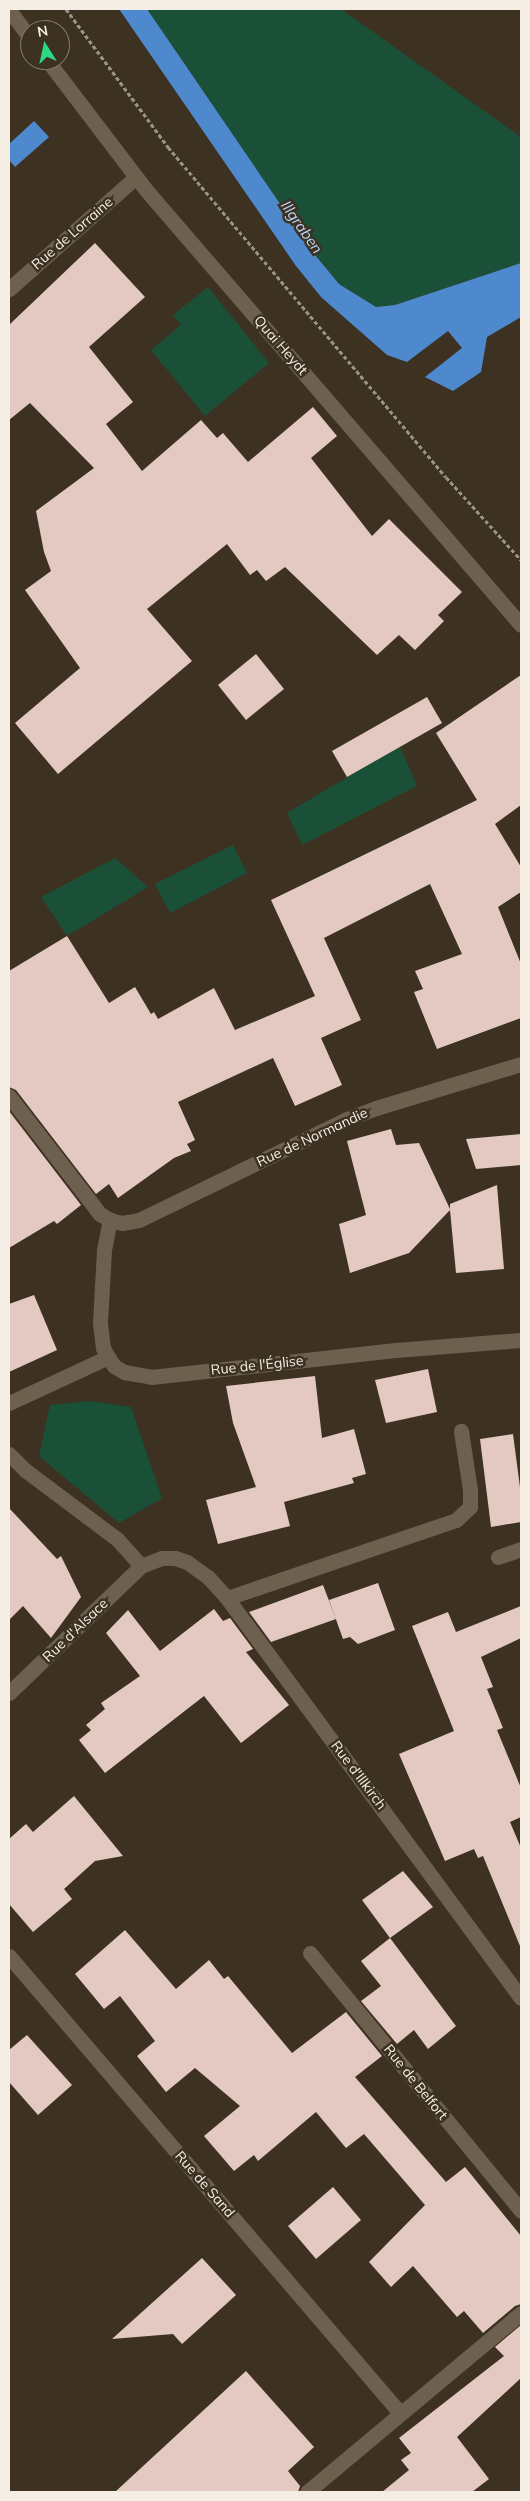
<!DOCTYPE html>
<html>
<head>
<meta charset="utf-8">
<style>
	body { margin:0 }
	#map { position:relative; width:530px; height:2501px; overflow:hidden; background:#3d3122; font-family:Mulish,sans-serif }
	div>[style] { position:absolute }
	.green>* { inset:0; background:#1b5038 }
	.water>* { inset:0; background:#4d89cc }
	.building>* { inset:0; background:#e3c9c1 }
	.path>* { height:3px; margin-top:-1.5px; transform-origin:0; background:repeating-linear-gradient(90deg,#9c9286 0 4px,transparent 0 6.5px) }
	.service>* { height:15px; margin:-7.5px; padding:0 7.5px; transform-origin:7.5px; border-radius:7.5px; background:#6d604f }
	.minor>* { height:15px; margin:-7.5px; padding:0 7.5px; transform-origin:7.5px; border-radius:7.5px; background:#6d604f }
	span { translate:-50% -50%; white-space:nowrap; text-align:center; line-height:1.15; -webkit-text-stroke:5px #3d3122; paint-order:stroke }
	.street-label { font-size:14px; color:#f5eee4 }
	.water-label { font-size:15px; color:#b8d7fa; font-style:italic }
	.frame { position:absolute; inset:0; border:10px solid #f5eee4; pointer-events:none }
	.north { position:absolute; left:20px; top:20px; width:50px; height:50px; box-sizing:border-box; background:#3d3122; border:1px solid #877d70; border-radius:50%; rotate:350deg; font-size:14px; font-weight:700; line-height:20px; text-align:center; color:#f5eee4 }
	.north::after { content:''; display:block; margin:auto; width:18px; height:22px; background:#2bd884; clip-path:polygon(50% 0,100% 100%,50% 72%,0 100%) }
</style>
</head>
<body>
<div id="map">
	<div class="green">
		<div style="clip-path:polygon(147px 9px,341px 9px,521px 137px,521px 263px,395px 305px,376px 307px,339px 284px,315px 255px)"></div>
		<div style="clip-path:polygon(208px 287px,269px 363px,205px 416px,151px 350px,181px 325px,173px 315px)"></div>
		<div style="clip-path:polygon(400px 746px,417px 786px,302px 845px,287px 813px)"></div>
		<div style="clip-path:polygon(233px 845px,247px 873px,170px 913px,155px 884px)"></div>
		<div style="clip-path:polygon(115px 858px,148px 887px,67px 936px,41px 897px)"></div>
		<div style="clip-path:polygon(90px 1401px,131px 1407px,162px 1498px,119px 1523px,39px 1456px,50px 1405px)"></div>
	</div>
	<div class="water">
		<div style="clip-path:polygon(119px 9px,147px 9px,315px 255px,339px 284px,376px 307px,395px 305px,521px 263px,521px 317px,487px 337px,481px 372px,453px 391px,425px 377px,462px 348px,448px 331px,407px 362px,387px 355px,321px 297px,296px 266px)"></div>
		<div style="clip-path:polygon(34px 121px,49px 137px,15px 167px,9px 160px,9px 144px)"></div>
	</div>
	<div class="building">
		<div style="clip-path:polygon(95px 243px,145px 297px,89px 347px,133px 402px,106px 424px,142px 471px,201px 420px,217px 438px,223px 433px,248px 462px,313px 407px,337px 436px,311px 458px,372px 536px,389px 519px,462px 592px,438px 615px,444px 621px,415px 650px,399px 635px,377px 655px,285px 567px,266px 581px,257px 570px,250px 575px,227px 544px,147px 609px,192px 661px,58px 774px,15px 723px,80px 668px,25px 590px,51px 571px,44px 552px,36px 511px,94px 468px,30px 403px,9px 420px,9px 325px)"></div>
		<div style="clip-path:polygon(256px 654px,284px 689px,246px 720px,218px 685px)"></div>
		<div style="clip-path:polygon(521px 675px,521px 805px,495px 824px,521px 867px,521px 892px,498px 907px,521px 964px,521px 1018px,437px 1049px,414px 992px,423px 989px,415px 971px,462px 954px,430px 884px,324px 938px,361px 1020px,321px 1038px,342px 1085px,295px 1106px,273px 1058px,178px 1102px,195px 1140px,187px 1144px,191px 1151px,174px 1158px,118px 1198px,109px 1184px,96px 1194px,16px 1090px,9px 1087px,9px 971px,67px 936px,109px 1003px,135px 987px,151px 1014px,154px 1012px,158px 1019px,214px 988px,235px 1030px,315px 996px,271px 900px,477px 800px,436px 733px)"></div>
		<div style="clip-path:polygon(427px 697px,442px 723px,347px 777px,332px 751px)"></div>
		<div style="clip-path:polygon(9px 1111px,81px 1205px,57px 1224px,54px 1221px,9px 1248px)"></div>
		<div style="clip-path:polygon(391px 1129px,396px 1145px,419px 1143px,450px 1209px,450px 1204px,497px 1185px,504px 1269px,456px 1273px,450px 1210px,409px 1253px,350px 1273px,339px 1224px,366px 1215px,347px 1141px)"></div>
		<div style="clip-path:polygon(521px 1134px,521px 1165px,476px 1169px,466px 1139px)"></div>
		<div style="clip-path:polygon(34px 1295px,57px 1350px,9px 1372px,9px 1304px)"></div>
		<div style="clip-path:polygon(428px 1369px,437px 1412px,386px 1423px,375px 1380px)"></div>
		<div style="clip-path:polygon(315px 1376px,322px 1438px,354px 1429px,366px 1474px,352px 1478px,354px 1483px,284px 1502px,290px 1526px,218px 1544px,206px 1500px,256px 1487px,233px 1423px,226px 1386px)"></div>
		<div style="clip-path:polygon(513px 1434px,521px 1495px,521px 1522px,491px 1527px,480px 1439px)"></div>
		<div style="clip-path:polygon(9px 1508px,57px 1559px,61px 1556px,81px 1597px,51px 1638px,23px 1606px,9px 1620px)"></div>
		<div style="clip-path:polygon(378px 1583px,395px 1630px,358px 1644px,350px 1637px,343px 1639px,329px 1600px)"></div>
		<div style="clip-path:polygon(323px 1585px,336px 1619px,271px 1642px,249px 1612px)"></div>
		<div style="clip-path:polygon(521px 1606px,521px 1638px,481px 1657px,493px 1687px,487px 1689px,503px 1728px,497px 1730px,521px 1788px,521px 1817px,510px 1822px,521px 1848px,520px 1946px,483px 1856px,478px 1858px,474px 1849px,445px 1861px,399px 1754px,454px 1731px,412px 1626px,448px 1612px,456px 1632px)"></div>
		<div style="clip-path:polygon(214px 1609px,223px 1621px,230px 1618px,253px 1649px,246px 1652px,289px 1705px,241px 1743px,204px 1696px,105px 1773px,79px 1740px,91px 1730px,86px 1725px,105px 1709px,101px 1703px,140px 1676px,106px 1633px,128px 1610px,160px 1651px)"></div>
		<div style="clip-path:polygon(74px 1796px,123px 1856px,95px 1861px,64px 1889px,72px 1899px,33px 1932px,9px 1904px,9px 1839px,26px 1824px,33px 1832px)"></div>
		<div style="clip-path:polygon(403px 1871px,433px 1907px,390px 1938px,362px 1900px)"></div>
		<div style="clip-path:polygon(125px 1930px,176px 1989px,209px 1960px,224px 1979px,228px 1976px,292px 2053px,346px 2012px,382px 2056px,355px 2077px,446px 2182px,465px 2167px,521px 2236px,521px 2304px,515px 2306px,483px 2333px,464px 2311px,457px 2317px,413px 2266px,391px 2287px,369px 2262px,425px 2205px,364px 2134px,346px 2148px,316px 2112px,258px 2161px,254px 2155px,234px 2171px,204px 2136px,240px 2106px,195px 2068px,166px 2092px,137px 2056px,155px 2041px,120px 1996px,104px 2009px,75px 1974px)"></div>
		<div style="clip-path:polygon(390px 1938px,456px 2026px,428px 2049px,414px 2030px,397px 2044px,361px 2001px,381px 1986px,361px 1961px)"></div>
		<div style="clip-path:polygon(27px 2035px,72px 2085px,38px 2115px,9px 2082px,9px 2050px)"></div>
		<div style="clip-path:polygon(333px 2187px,361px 2220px,316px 2259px,288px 2226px)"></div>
		<div style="clip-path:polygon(202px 2258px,236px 2295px,202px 2326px,182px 2344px,173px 2334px,112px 2339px)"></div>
		<div style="clip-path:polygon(521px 2325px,521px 2378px,457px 2437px,489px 2479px,472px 2492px,382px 2492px,409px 2470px,401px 2460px,411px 2453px,399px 2438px,504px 2356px,495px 2347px)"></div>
		<div style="clip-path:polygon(246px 2371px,314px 2447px,288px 2471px,300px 2486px,298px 2492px,115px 2492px)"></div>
	</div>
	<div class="path">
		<div style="left:66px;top:9px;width:172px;rotate:53.5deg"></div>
		<div style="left:168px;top:147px;width:431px;rotate:49.9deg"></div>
		<div style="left:446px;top:477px;width:112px;rotate:47.9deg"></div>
	</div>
	<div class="service">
		<div style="left:498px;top:1557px;width:24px;rotate:-19deg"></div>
		<div style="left:227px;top:1598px;width:242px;rotate:-18.8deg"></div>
		<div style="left:456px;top:1520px;width:19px;rotate:-43deg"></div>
		<div style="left:470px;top:1507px;width:17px;rotate:-90deg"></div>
		<div style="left:470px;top:1490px;width:60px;rotate:-98.7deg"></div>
		<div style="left:310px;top:1953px;width:333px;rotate:50.7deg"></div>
	</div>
	<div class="minor">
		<div style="left:9px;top:10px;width:35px;rotate:53deg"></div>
		<div style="left:47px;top:60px;width:163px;rotate:52.7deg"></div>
		<div style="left:146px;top:190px;width:574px;rotate:49.24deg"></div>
		<div style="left:9px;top:289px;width:169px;rotate:-41.4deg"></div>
		<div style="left:9px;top:1096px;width:149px;rotate:52.4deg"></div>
		<div style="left:100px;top:1214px;width:12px;rotate:31deg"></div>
		<div style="left:110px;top:1220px;width:12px;rotate:14deg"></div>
		<div style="left:122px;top:1223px;width:17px;rotate:-10deg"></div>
		<div style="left:139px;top:1220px;width:231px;rotate:-25.9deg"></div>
		<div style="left:347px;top:1119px;width:31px;rotate:-21deg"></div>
		<div style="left:376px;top:1108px;width:152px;rotate:-16.9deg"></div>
		<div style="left:108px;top:1357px;width:10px;rotate:-119deg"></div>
		<div style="left:103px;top:1348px;width:26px;rotate:-97deg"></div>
		<div style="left:100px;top:1322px;width:72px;rotate:-86.8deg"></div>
		<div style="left:104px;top:1250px;width:31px;rotate:-79deg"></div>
		<div style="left:9px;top:1403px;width:109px;rotate:-24.9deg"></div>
		<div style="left:108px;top:1357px;width:11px;rotate:56deg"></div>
		<div style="left:114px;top:1366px;width:12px;rotate:31deg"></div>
		<div style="left:124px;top:1372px;width:27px;rotate:10deg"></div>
		<div style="left:151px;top:1377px;width:246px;rotate:-6.3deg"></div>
		<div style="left:396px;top:1350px;width:125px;rotate:-4.6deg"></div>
		<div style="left:9px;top:1454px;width:23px;rotate:45deg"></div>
		<div style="left:25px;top:1470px;width:115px;rotate:36.9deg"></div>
		<div style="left:117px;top:1539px;width:36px;rotate:48deg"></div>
		<div style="left:9px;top:1693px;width:183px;rotate:-43.9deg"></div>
		<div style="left:141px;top:1566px;width:22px;rotate:-21deg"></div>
		<div style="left:162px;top:1558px;width:13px"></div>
		<div style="left:175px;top:1558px;width:13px;rotate:18deg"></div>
		<div style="left:187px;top:1562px;width:26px;rotate:36deg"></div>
		<div style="left:208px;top:1577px;width:28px;rotate:48deg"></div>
		<div style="left:227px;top:1598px;width:496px;rotate:53.7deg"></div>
		<div style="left:9px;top:1956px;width:601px;rotate:49.45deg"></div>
		<div style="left:307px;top:2492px;width:279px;rotate:-39.9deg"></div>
	</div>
	<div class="street-label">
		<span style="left:72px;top:233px;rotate:-41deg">Rue de Lorraine</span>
		<span style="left:281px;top:345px;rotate:49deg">Quai Heydt</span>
		<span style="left:312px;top:1137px;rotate:-25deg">Rue de Normandie</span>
		<span style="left:257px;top:1365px;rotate:-6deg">Rue de l'Église</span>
		<span style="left:75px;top:1630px;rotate:-44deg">Rue d'Alsace</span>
		<span style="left:359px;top:1775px;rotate:53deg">Rue d'Illkirch</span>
		<span style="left:416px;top:2082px;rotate:51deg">Rue de Belfort</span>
		<span style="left:205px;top:2184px;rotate:49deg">Rue de Sand</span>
	</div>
	<div class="water-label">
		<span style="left:302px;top:227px;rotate:55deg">Illgraben</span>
	</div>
	<div class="frame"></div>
	<div class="north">N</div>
</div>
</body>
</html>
